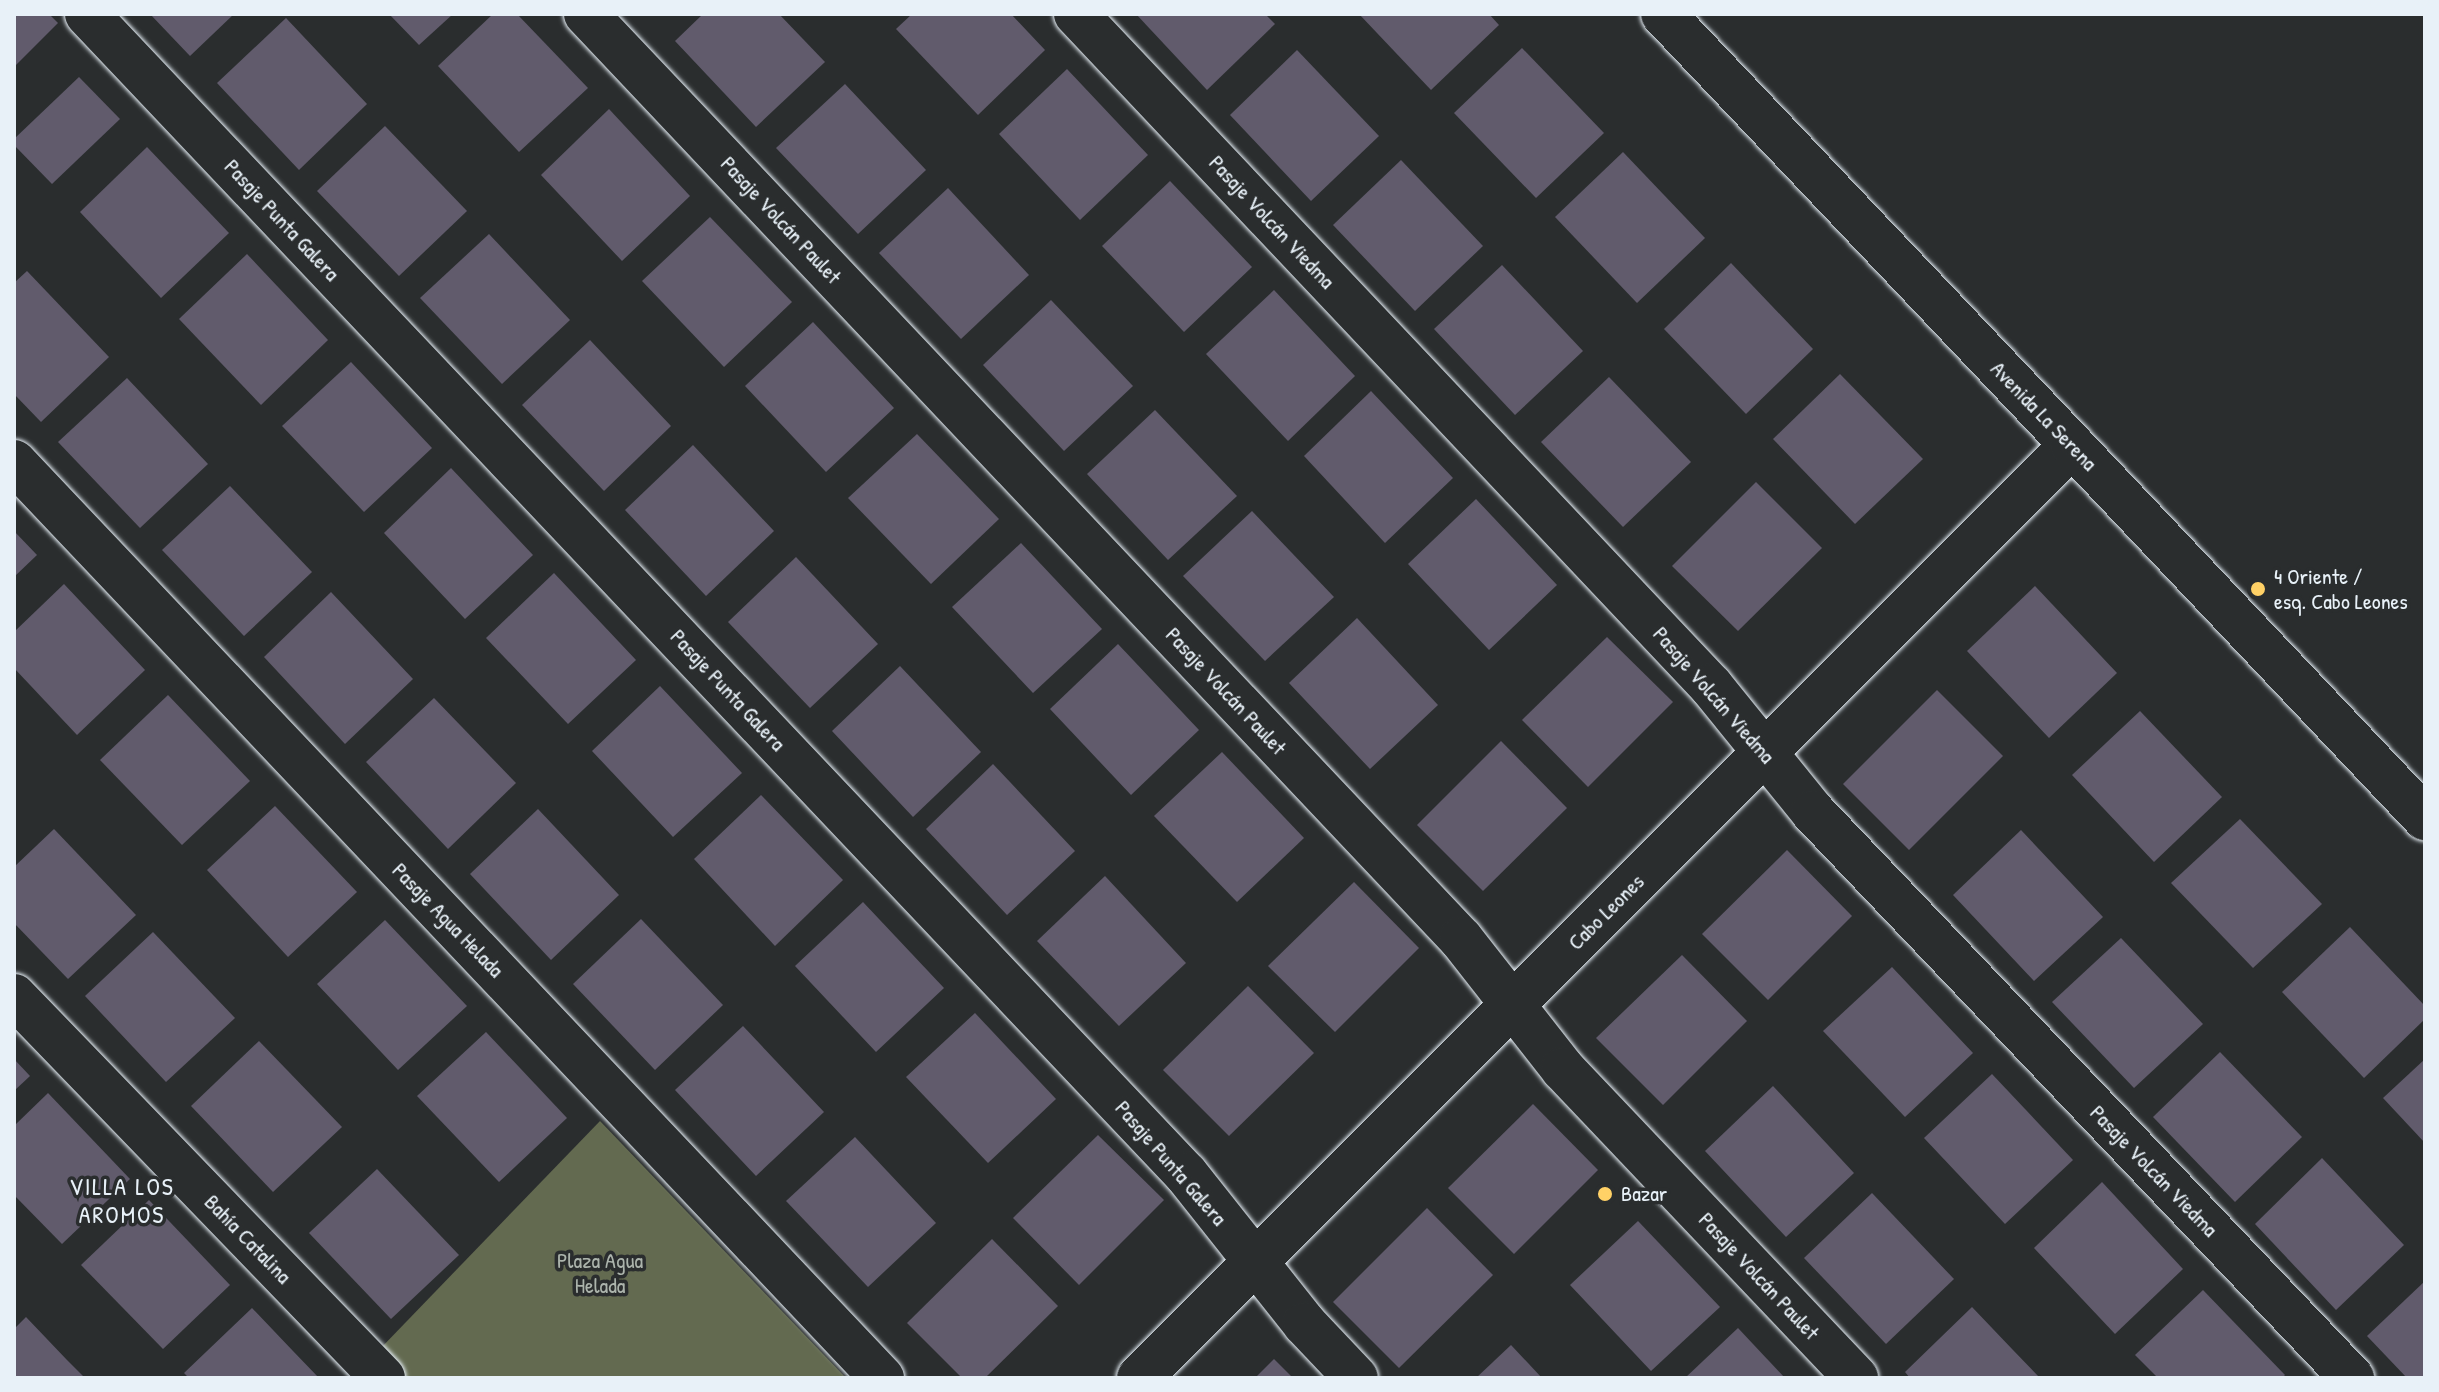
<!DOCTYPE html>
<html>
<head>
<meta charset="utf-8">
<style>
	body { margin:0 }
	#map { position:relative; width:2439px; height:1392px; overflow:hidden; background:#2a2d2e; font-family:"Patrick Hand",sans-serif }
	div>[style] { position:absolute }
	.green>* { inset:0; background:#636a50 }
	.building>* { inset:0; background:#615b6c }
	.roads { filter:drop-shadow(0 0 2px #e8f1f8) drop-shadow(0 0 2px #e8f1f8) }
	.minor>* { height:44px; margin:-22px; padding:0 22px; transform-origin:22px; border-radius:22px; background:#2a2d2e }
	.tertiary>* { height:44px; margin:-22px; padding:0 22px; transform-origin:22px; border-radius:22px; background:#2a2d2e }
	.dots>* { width:22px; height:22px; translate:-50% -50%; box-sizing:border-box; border:4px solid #2a2d2e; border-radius:50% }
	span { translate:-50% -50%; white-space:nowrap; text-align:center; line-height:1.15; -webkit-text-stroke:7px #2a2d2e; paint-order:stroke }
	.street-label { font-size:22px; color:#e8f1f8 }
	.poi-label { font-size:22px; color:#e8f1f8 }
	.left { translate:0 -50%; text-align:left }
	.park-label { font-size:22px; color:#acb4ac }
	.neighbourhood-label { font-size:24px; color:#e8f1f8; letter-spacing:2px }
	.frame { position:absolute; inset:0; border:16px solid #e8f1f8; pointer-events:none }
</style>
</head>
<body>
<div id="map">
	<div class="green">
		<div style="clip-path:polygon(600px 1121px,846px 1378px,406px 1378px,379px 1350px)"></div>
	</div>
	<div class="building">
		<div style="clip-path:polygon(14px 14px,49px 14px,58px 23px,14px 67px)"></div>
		<div style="clip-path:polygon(150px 14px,234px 14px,190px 56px)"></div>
		<div style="clip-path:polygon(389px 14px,453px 14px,419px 45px)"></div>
		<div style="clip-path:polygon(493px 14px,517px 14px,588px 88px,519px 152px,438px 66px)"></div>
		<div style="clip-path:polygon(703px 14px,779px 14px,825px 62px,756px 127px,675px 41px)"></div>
		<div style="clip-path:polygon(912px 14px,1011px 14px,1045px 50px,978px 115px,896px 29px)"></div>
		<div style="clip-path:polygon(1136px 14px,1265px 14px,1275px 24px,1207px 90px)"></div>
		<div style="clip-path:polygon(1359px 14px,1489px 14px,1499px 25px,1431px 90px)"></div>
		<div style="clip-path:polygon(286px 18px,367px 104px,299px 170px,217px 83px)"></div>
		<div style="clip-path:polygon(1522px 48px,1604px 133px,1536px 198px,1454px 113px)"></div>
		<div style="clip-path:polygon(1297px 50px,1379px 136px,1311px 201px,1230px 115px)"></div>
		<div style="clip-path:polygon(1067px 69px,1148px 155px,1080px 220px,999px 134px)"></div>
		<div style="clip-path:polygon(79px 77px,120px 119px,52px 184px,14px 145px,14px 139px)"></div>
		<div style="clip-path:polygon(845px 84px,926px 170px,858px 234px,776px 148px)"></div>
		<div style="clip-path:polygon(609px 109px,690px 196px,622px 261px,541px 175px)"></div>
		<div style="clip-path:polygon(385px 126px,467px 211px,399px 276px,317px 191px)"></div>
		<div style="clip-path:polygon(147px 147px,229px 233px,161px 298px,80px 212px)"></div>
		<div style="clip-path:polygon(1623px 152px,1705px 238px,1637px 303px,1555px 217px)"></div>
		<div style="clip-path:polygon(1401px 160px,1483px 246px,1415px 311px,1333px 225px)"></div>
		<div style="clip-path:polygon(1170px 181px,1252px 267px,1184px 332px,1102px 246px)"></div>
		<div style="clip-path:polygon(948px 188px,1029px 275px,961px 339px,879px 253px)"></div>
		<div style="clip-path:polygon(710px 217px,792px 302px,724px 367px,642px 281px)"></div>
		<div style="clip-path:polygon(489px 234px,570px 320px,502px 384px,420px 298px)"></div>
		<div style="clip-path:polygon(247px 254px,328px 340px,261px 405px,179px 319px)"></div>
		<div style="clip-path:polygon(1731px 263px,1813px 349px,1746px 414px,1664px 329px)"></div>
		<div style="clip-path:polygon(1502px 265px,1583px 351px,1515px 415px,1434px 329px)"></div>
		<div style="clip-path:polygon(27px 271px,109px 357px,41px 422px,14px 394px,14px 283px)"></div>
		<div style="clip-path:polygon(1274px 290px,1355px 376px,1288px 441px,1206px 354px)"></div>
		<div style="clip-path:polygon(1051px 300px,1133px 386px,1064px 451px,983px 365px)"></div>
		<div style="clip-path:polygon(813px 322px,894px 408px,826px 472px,745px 386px)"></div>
		<div style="clip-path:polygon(590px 340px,671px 426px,604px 491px,522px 405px)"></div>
		<div style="clip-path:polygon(351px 362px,432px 448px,364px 512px,282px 426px)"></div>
		<div style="clip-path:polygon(1840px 374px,1923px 459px,1855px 524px,1773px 439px)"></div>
		<div style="clip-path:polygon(1609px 377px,1691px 462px,1623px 527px,1541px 442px)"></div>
		<div style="clip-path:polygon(127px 378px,208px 464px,140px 528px,58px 442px)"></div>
		<div style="clip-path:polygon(1371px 391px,1453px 478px,1385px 543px,1304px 456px)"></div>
		<div style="clip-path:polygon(1155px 410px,1237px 496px,1168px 560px,1087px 474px)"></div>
		<div style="clip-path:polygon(917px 434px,999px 519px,931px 584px,848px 498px)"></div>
		<div style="clip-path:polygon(693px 445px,774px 531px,706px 596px,625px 510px)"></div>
		<div style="clip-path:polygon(451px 468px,533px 555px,465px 619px,384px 533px)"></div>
		<div style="clip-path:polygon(1756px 482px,1822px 548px,1738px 631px,1672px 566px)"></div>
		<div style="clip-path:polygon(230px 486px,312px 572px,244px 636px,162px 550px)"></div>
		<div style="clip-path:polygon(1476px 499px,1557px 585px,1489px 650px,1408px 564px)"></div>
		<div style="clip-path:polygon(1252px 511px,1334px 597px,1265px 661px,1183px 576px)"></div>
		<div style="clip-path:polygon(14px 531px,37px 555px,14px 577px)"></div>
		<div style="clip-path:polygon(1021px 543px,1102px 629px,1033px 693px,952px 607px)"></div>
		<div style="clip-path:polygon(796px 557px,878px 644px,810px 708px,728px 622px)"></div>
		<div style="clip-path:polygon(554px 573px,636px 660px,568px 724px,486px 638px)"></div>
		<div style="clip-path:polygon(64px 584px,145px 670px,77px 735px,14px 668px,14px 632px)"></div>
		<div style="clip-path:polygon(2035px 586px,2117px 673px,2049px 738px,1967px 651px)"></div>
		<div style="clip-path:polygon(331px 592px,413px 679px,345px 744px,264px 657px)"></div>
		<div style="clip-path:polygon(1357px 618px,1438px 705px,1370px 769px,1289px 683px)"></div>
		<div style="clip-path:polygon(1607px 637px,1673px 702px,1588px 787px,1522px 720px)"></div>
		<div style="clip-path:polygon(1118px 644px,1199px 730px,1131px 795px,1050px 709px)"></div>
		<div style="clip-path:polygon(900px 666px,981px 752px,913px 817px,832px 731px)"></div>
		<div style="clip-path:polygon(660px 686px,742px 773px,673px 837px,592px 751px)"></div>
		<div style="clip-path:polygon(1937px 690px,2003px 756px,1909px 850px,1843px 784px)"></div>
		<div style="clip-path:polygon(168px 695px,250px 781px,182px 845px,100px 760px)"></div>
		<div style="clip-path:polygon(434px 698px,516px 783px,448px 849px,366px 762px)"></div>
		<div style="clip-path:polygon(2140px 711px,2222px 797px,2154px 862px,2072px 775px)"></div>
		<div style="clip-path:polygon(1501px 741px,1567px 808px,1483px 891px,1417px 825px)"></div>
		<div style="clip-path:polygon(1222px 752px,1304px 838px,1237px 902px,1154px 816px)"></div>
		<div style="clip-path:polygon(993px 764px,1075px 851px,1007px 915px,926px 829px)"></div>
		<div style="clip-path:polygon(761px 795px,843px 880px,775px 946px,694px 859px)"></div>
		<div style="clip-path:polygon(275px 806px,357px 892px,288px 957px,207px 870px)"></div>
		<div style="clip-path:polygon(538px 809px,619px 895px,551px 960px,470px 874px)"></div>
		<div style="clip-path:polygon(2240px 819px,2322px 904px,2253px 968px,2171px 883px)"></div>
		<div style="clip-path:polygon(54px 829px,136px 915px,68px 979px,14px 923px,14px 867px)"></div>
		<div style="clip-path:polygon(2021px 830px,2103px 917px,2034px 981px,1953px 895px)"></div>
		<div style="clip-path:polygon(1787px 850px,1852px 916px,1768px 1000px,1702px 934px)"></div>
		<div style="clip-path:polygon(1105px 876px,1186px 963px,1119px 1026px,1037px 941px)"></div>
		<div style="clip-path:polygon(1354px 882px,1419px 948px,1335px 1032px,1268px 966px)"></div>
		<div style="clip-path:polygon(863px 902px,944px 988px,876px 1052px,795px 966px)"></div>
		<div style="clip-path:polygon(641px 919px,723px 1005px,655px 1070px,573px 984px)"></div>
		<div style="clip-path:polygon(385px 920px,467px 1006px,398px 1070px,317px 984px)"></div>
		<div style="clip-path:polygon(2350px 927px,2425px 1006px,2425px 1019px,2364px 1078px,2282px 992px)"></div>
		<div style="clip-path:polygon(153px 932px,235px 1018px,166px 1082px,85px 996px)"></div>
		<div style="clip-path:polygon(2121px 938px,2203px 1024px,2134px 1088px,2052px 1002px)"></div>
		<div style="clip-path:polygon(1682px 955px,1747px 1021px,1663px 1105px,1596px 1038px)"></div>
		<div style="clip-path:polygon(1892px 967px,1973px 1053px,1905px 1117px,1823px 1031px)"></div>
		<div style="clip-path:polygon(1248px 986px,1314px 1053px,1229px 1136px,1163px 1070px)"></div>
		<div style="clip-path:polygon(975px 1013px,1056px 1099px,988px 1163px,906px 1077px)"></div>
		<div style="clip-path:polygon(743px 1026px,824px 1112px,756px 1176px,675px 1090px)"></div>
		<div style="clip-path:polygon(486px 1032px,567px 1118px,499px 1182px,417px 1096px)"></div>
		<div style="clip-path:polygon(259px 1041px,342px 1127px,273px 1192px,191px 1106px)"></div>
		<div style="clip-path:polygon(2220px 1052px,2302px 1137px,2235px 1202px,2153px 1117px)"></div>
		<div style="clip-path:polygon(14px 1059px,30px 1076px,14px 1091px)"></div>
		<div style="clip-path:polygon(2425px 1059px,2425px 1143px,2383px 1098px)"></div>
		<div style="clip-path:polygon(1992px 1074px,2073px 1160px,2005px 1224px,1924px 1138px)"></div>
		<div style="clip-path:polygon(1773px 1086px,1854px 1173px,1786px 1237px,1705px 1151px)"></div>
		<div style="clip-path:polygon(48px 1093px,130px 1179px,62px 1244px,14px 1195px,14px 1126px)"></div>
		<div style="clip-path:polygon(1533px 1104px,1598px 1170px,1514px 1254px,1448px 1188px)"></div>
		<div style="clip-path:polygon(1098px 1135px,1164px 1200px,1079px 1285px,1013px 1218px)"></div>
		<div style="clip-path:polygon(855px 1137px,936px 1223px,868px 1287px,786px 1201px)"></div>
		<div style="clip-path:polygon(2322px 1158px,2404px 1245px,2336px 1310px,2255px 1224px)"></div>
		<div style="clip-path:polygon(377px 1169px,459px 1255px,391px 1319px,309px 1233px)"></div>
		<div style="clip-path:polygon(2102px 1182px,2183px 1269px,2115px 1334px,2034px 1248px)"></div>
		<div style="clip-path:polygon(1872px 1193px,1954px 1279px,1886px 1344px,1804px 1258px)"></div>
		<div style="clip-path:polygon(149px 1200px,230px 1285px,163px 1349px,81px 1265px)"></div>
		<div style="clip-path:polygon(1427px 1208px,1493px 1275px,1399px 1368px,1333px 1302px)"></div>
		<div style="clip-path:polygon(1638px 1221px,1720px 1307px,1651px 1371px,1570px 1285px)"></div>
		<div style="clip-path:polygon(992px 1239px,1058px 1306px,985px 1378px,962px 1378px,907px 1323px)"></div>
		<div style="clip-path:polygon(2425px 1281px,2425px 1378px,2407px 1378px,2367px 1336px)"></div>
		<div style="clip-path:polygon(2203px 1290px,2285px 1375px,2282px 1378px,2158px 1378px,2135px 1355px)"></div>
		<div style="clip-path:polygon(1972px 1307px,2013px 1350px,2040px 1378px,1910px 1378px,1905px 1372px)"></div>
		<div style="clip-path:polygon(252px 1308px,293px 1351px,319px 1378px,189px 1378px,184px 1373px)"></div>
		<div style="clip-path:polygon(26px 1317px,67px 1360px,85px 1378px,14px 1378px,14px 1329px)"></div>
		<div style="clip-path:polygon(1738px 1328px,1785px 1378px,1685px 1378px)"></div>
		<div style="clip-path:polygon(1511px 1345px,1542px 1378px,1476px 1378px)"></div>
		<div style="clip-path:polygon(1274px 1359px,1293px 1378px,1255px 1378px)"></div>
	</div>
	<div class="roads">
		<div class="minor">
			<div style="left:87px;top:14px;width:1598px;rotate:46.55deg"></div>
			<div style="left:1186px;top:1174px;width:191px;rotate:51.6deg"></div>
			<div style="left:1305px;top:1324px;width:74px;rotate:46.6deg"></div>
			<div style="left:586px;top:14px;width:1273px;rotate:46.59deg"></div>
			<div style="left:1461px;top:939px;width:165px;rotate:51.9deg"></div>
			<div style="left:1563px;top:1069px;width:426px;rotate:46.5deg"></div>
			<div style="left:1076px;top:14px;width:925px;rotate:46.62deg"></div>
			<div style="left:1711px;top:686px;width:162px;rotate:51deg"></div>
			<div style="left:1813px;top:812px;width:782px;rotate:46.4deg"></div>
			<div style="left:1663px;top:14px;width:594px;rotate:46.5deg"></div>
			<div style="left:14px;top:462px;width:1262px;rotate:46.54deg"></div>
			<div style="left:14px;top:996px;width:531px;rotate:45.99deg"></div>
		</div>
		<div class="tertiary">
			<div style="left:1139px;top:1378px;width:1319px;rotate:-45deg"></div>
			<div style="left:2072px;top:445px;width:514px;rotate:46.58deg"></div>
		</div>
	</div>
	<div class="dots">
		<div style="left:2258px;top:589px;background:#ffd166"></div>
		<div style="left:1605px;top:1194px;background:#ffd166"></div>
	</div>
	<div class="street-label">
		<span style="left:282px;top:220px;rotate:47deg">Pasaje Punta Galera</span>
		<span style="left:781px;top:220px;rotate:47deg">Pasaje Volcán Paulet</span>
		<span style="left:1272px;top:222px;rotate:47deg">Pasaje Volcán Viedma</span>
		<span style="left:2044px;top:416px;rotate:46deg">Avenida La Serena</span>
		<span style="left:728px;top:690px;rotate:47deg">Pasaje Punta Galera</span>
		<span style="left:1226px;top:691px;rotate:47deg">Pasaje Volcán Paulet</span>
		<span style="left:1714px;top:695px;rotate:49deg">Pasaje Volcán Viedma</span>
		<span style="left:1606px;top:912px;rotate:-45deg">Cabo Leones</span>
		<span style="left:448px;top:920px;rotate:46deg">Pasaje Agua Helada</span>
		<span style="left:1171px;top:1163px;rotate:49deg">Pasaje Punta Galera</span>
		<span style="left:2154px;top:1171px;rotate:46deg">Pasaje Volcán Viedma</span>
		<span style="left:248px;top:1239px;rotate:46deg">Bahía Catalina</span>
		<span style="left:1759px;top:1276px;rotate:47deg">Pasaje Volcán Paulet</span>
	</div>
	<div class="poi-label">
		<span class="left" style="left:2274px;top:589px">4 Oriente /<br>esq. Cabo Leones</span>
		<span class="left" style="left:1621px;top:1194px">Bazar</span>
	</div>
	<div class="park-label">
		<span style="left:600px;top:1273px">Plaza Agua<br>Helada</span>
	</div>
	<div class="neighbourhood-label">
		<span style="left:122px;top:1201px">VILLA LOS<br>AROMOS</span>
	</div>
	<div class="frame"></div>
</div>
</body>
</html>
